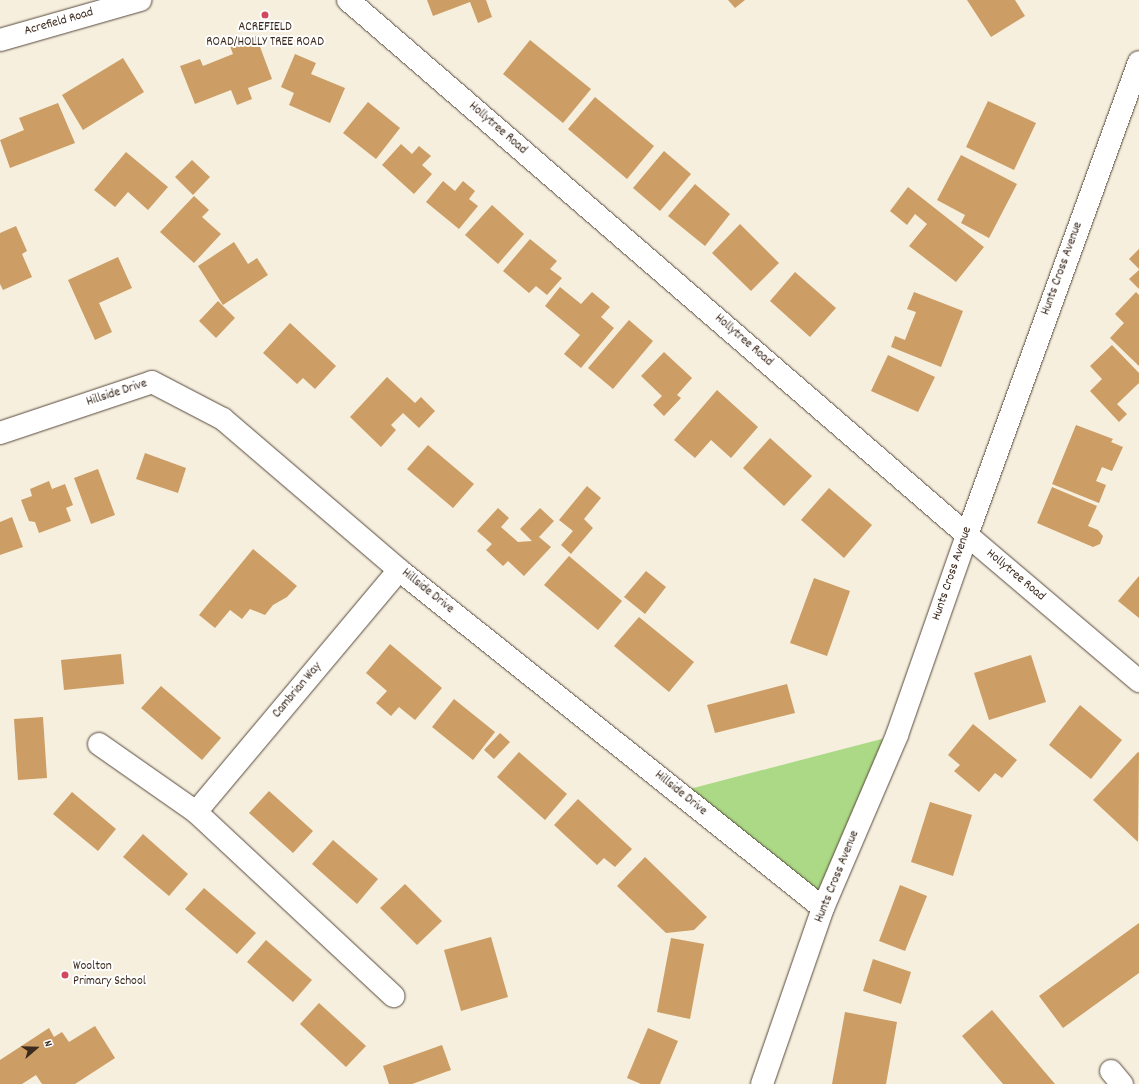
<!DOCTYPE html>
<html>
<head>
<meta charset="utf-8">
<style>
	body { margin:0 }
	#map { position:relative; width:1139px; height:1084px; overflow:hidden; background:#f6efde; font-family:Dekko,sans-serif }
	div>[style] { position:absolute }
	.green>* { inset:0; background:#acd986 }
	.building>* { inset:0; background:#cc9d64 }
	.roads { filter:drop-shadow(0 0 1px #57483b) drop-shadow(0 0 1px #57483b) }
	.street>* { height:22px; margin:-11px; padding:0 11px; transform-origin:11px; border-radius:11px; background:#fff }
	.secondary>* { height:22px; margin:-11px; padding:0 11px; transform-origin:11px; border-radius:11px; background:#fff }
	.dots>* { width:11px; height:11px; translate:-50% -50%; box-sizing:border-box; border:2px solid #fff; border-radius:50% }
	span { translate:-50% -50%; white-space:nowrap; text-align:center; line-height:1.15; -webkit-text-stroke:4px #fff; paint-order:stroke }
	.street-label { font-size:13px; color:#3b2a1e }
	.poi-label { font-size:13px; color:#3b2a1e }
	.left { translate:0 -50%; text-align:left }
	.north { position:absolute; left:16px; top:1028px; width:40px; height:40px; -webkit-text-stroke:3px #fff; paint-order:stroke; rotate:70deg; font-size:11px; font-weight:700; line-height:16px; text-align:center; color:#3b2a1e }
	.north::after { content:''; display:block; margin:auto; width:14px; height:18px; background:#3b2a1e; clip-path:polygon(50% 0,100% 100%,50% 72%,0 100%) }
</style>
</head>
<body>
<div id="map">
	<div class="green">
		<div style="clip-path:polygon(897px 735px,823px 908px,678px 792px)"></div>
	</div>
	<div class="building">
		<div style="clip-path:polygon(427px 0,486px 0,492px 17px,478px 23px,470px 2px,433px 16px)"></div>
		<div style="clip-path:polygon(728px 0,745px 0,735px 8px)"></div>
		<div style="clip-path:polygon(967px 0,1015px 0,1025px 16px,991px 37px)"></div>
		<div style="clip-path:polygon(256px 36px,272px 79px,248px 88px,252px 99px,237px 105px,231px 90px,195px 104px,180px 66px,200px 59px,203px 66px,233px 54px,230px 46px)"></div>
		<div style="clip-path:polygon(530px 40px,591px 89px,563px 123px,503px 74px)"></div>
		<div style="clip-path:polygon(295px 54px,316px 63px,311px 74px,345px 88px,330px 123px,289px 105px,294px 93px,281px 87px)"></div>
		<div style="clip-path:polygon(123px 58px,144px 92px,83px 130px,62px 95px)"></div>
		<div style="clip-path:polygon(595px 97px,654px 146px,627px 179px,568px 129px)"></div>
		<div style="clip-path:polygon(988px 101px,1036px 123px,1014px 170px,966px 147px)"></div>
		<div style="clip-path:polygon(368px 102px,400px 128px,376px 159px,343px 133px)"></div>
		<div style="clip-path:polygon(58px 103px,75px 143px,10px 168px,0 140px,24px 130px,19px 118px)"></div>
		<div style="clip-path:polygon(401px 144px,412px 154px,419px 146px,431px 156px,422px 165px,432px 174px,414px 194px,382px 165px)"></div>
		<div style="clip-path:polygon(664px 151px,691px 174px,660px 211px,633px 188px)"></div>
		<div style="clip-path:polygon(126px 152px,168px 187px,148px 210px,128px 192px,115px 207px,94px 190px)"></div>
		<div style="clip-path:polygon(961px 155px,1017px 184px,989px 238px,961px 223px,965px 215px,937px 200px)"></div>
		<div style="clip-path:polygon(192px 160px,210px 177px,193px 195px,175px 177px)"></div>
		<div style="clip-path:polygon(443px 181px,455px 191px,463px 181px,475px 191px,469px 199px,478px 206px,459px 229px,426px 202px)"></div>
		<div style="clip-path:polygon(695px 184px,730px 214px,705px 246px,668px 216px)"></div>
		<div style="clip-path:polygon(908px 187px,984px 247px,956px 282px,909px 246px,927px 224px,915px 214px,907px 225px,890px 211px)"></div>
		<div style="clip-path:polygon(194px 196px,209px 210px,202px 217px,221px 234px,194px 263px,160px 232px)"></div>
		<div style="clip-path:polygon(492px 205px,524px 234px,498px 264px,465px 235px)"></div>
		<div style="clip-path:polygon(740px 224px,779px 263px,751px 291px,712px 253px)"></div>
		<div style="clip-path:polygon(16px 226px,27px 251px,22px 254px,32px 277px,3px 290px,0 284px,0 233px)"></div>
		<div style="clip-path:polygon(530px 239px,557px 261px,550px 269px,562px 278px,547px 295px,536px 286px,529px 293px,503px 271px)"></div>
		<div style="clip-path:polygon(234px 242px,248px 264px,257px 258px,268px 275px,223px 305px,198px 266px)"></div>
		<div style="clip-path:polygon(1139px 249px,1139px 269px,1129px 259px)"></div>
		<div style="clip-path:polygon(118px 257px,132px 288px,99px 303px,112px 332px,95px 340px,68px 280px)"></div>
		<div style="clip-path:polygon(1139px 270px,1139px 289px,1129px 279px)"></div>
		<div style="clip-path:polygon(795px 272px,836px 308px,810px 337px,770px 301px)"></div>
		<div style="clip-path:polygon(560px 287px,581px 304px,592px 292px,610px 307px,601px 317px,614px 328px,581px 368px,564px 354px,580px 335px,545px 306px)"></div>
		<div style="clip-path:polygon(914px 292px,963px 311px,941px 367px,891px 347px,895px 336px,905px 340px,916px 312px,907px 309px)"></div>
		<div style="clip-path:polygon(1136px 292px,1139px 295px,1139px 366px,1110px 338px,1124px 323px,1115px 314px)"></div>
		<div style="clip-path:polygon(218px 301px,235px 318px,216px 338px,199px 321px)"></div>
		<div style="clip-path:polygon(629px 320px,653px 341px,613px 389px,588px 368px)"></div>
		<div style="clip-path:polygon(290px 323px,336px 366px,315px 389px,303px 378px,297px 384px,263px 353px)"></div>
		<div style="clip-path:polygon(1112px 345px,1139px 373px,1139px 383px,1117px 404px,1127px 414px,1119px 422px,1090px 391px,1102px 379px,1090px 366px)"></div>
		<div style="clip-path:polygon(664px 352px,692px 378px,677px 395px,681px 398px,664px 416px,653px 405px,662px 396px,641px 376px)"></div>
		<div style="clip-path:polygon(888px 355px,935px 377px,918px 412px,871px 391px)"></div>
		<div style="clip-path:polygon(387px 377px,415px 403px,421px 397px,435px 411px,419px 428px,403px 413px,391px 425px,396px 430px,381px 447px,350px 417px)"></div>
		<div style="clip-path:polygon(717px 390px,758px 427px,731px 458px,711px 440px,695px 458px,674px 440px)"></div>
		<div style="clip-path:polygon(1076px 425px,1113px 439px,1111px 442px,1123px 447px,1112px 471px,1102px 467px,1096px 481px,1106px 485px,1099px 503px,1052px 484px)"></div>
		<div style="clip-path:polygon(770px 438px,812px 476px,784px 506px,743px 468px)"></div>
		<div style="clip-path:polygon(428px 445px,474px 484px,453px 508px,407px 469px)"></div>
		<div style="clip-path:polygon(145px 453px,186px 468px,178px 493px,136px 479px)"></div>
		<div style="clip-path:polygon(98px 469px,115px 515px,91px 524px,74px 478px)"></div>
		<div style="clip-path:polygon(49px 481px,52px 489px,65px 484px,73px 505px,66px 508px,71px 521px,39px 533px,35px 522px,29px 521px,21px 500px,32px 496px,30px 489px)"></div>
		<div style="clip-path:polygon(587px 486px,601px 498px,584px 519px,593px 528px,571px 554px,561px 545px,573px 531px,559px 520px)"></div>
		<div style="clip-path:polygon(1052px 487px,1097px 506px,1088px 526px,1098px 530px,1103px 536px,1100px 544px,1093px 547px,1037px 523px)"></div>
		<div style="clip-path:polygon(829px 488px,872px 525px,844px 558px,801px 520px)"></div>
		<div style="clip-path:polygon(498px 508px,509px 518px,501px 527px,518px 542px,532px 541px,520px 529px,540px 508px,554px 521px,539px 537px,551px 547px,524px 576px,508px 561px,503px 566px,486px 550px,492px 544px,477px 531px)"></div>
		<div style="clip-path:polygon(12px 517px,23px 547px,0 555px,0 522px)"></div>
		<div style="clip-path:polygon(253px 549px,297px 586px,287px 597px,273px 605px,265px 615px,250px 609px,242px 619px,230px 610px,215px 628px,199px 615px)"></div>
		<div style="clip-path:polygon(569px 556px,622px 601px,598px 630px,544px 585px)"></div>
		<div style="clip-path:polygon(646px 571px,666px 587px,645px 614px,624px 597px)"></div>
		<div style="clip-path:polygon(1139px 576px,1139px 618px,1118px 601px)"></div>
		<div style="clip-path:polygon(814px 578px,850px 591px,827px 656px,790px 643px)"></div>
		<div style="clip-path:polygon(639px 617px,694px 662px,669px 692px,614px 646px)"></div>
		<div style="clip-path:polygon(390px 644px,442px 688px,415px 720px,399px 707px,391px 716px,376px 703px,387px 691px,366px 673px)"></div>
		<div style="clip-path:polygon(121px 654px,124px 684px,64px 690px,61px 660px)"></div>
		<div style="clip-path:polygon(1031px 655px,1046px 702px,989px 720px,974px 673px)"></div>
		<div style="clip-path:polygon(787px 684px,795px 713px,715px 733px,707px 705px)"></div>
		<div style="clip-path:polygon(161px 686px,221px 738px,202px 760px,141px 708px)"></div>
		<div style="clip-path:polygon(454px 699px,495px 732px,473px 760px,432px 727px)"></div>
		<div style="clip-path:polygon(1080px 705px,1122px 740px,1091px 779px,1049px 745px)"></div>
		<div style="clip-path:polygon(43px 717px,47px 778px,18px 780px,14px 719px)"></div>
		<div style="clip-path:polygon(973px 724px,1017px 760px,1002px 778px,995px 773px,979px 792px,954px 771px,960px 765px,948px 755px)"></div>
		<div style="clip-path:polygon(500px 733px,510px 742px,494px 759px,484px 750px)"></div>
		<div style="clip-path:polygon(519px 752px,567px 794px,545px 820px,497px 777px)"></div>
		<div style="clip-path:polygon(1138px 752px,1139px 753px,1138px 842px,1093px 800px)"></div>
		<div style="clip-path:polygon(269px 791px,313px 831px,293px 853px,249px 813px)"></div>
		<div style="clip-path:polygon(72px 792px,116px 829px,98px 851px,53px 814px)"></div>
		<div style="clip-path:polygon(578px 799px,632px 849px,615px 867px,604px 858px,597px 865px,554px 825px)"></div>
		<div style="clip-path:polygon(930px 802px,972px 815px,953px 876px,911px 862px)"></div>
		<div style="clip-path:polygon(143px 834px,188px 874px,169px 896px,123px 857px)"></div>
		<div style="clip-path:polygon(333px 840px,378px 879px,357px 904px,312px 864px)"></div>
		<div style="clip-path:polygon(645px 857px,707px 917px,694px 930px,666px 933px,617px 886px)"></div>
		<div style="clip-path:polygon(405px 884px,442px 921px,417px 945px,380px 908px)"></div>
		<div style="clip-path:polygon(900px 885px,927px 896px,905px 951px,879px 941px)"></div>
		<div style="clip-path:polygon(204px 888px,256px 933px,237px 954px,185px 909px)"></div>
		<div style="clip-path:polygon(1139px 923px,1139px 973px,1063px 1028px,1039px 996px)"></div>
		<div style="clip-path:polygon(491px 937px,508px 997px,461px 1011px,444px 950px)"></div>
		<div style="clip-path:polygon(671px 938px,704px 944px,690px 1019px,657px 1012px)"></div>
		<div style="clip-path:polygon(266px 940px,312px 980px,293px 1002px,247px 962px)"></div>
		<div style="clip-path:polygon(873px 959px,911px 972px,901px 1004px,863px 991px)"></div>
		<div style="clip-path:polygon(319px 1003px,366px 1046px,346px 1067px,300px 1024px)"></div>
		<div style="clip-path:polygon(992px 1010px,1055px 1084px,1003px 1084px,962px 1036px)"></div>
		<div style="clip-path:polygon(845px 1012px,897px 1022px,886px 1084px,832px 1084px)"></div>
		<div style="clip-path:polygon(95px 1026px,115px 1058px,75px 1084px,42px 1084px,36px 1075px,22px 1084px,0 1084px,0 1060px,49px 1028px,54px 1037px,62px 1032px,69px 1042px)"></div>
		<div style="clip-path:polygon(648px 1028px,678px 1041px,660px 1084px,641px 1084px,627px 1078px)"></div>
		<div style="clip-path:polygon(442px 1045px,451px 1070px,412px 1084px,389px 1084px,383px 1066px)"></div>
	</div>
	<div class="roads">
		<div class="street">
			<div style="left:348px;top:0;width:818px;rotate:40.84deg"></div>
			<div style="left:967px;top:535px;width:226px;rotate:40.3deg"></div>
			<div style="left:0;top:433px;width:160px;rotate:-18.5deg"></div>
			<div style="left:152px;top:382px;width:80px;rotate:27.5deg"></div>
			<div style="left:223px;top:419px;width:232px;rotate:40.6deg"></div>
			<div style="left:399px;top:570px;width:542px;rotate:38.56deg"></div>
			<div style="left:99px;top:744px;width:118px;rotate:35deg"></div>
			<div style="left:196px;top:812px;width:270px;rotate:43deg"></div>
			<div style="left:196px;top:812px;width:316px;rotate:-50deg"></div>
			<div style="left:1111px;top:1071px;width:17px;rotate:50deg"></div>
			<div style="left:762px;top:1084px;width:186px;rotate:-70.9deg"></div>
			<div style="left:823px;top:908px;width:188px;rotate:-66.8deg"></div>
			<div style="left:897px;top:735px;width:212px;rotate:-70.7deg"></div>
			<div style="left:967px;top:535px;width:503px;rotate:-70.02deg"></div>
		</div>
		<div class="secondary">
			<div style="left:0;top:40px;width:146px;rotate:-15.9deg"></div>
		</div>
	</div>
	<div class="dots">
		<div style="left:265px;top:15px;background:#d1495b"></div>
		<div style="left:65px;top:975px;background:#d1495b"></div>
	</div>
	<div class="street-label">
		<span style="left:59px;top:23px;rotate:-16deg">Acrefield Road</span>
		<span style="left:497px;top:129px;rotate:41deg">Hollytree Road</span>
		<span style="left:1063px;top:269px;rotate:-70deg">Hunts Cross Avenue</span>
		<span style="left:743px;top:341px;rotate:41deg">Hollytree Road</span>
		<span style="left:117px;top:394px;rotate:-18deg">Hillside Drive</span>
		<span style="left:953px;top:574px;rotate:-71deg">Hunts Cross Avenue</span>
		<span style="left:1015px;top:576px;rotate:40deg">Hollytree Road</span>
		<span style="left:427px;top:592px;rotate:39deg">Hillside Drive</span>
		<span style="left:298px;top:691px;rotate:-50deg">Cambrian Way</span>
		<span style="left:680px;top:794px;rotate:39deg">Hillside Drive</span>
		<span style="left:838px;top:877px;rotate:-68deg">Hunts Cross Avenue</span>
	</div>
	<div class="poi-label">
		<span style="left:265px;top:36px">ACREFIELD<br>ROAD/HOLLY TREE ROAD</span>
		<span class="left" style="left:73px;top:975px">Woolton<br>Primary School</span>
	</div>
	<div class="north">N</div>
</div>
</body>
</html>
